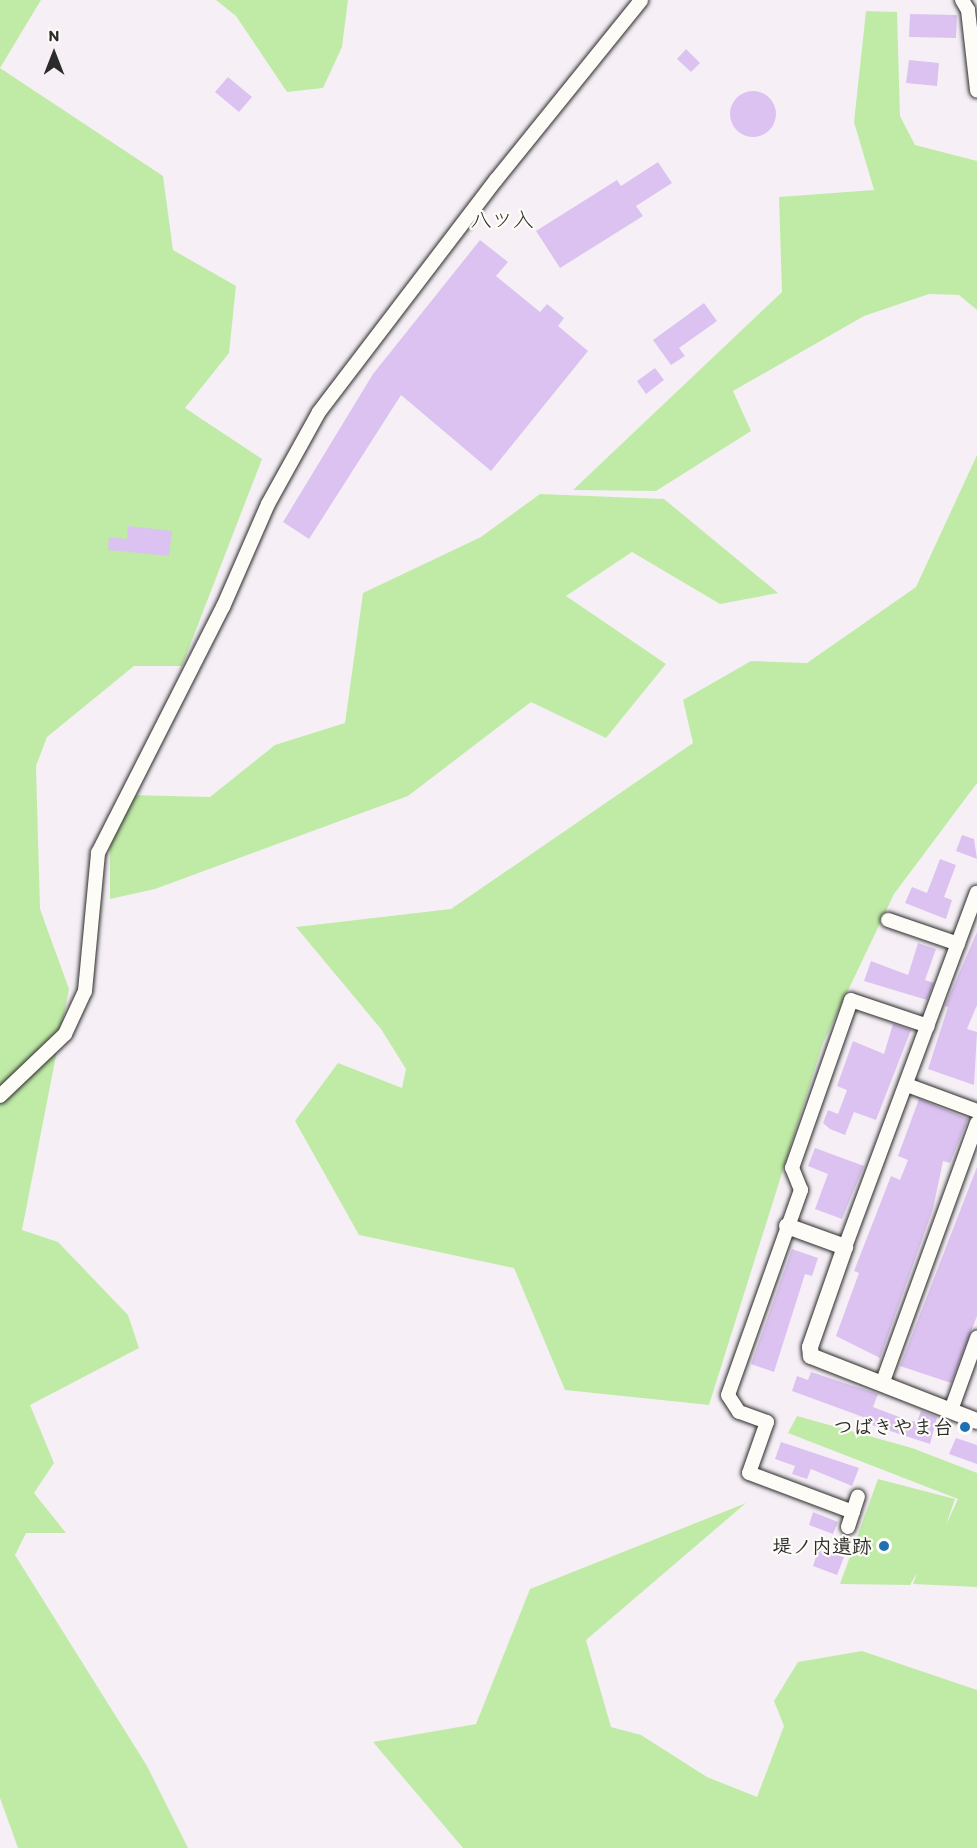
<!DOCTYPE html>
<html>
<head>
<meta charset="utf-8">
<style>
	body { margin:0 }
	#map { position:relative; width:977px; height:1848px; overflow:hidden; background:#f6f0f6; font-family:Itim,"Klee One",sans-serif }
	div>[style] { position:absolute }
	.green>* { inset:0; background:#c0eba7 }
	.building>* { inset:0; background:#dbc2f1 }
	.round { border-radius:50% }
	.roads { filter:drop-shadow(0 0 2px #2b2b2b) drop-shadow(0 0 2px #2b2b2b) }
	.minor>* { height:14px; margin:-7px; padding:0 7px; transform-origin:7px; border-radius:7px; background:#fdfcf7 }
	.tertiary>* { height:16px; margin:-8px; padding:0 8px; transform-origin:8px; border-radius:8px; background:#fdfcf7 }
	.dots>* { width:16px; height:16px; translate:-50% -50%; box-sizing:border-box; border:3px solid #fdfcf7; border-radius:50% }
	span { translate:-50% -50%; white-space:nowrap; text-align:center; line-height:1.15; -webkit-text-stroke:4.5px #fdfcf7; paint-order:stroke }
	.poi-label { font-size:20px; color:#2b2b2b; font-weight:700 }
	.right { translate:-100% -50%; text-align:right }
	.neighbourhood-label { font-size:21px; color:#2b2b2b }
	.north { position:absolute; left:24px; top:24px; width:60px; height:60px; -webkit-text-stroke:4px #fdfcf7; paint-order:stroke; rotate:0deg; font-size:16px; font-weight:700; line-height:24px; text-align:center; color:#2b2b2b }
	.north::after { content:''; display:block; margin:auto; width:21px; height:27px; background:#2b2b2b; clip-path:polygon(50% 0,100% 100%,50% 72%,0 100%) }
</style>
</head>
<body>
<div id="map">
	<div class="green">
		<div style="clip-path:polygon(0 0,41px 0,0 68px)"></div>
		<div style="clip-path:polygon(216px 0,348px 0,342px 47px,323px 88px,287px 92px,236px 16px)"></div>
		<div style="clip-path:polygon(866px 11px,897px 12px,900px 116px,915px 145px,977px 161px,977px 310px,959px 295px,929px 294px,864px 316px,733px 391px,751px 431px,656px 491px,573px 490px,782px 292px,779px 197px,874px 190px,854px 122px)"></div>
		<div style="clip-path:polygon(0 68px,163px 176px,173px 250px,236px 286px,229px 353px,185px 408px,262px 459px,182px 666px,134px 666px,47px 737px,36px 766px,40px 909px,69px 989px,22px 1230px,58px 1242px,128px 1315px,139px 1348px,30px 1405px,54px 1463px,34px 1493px,66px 1533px,26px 1533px,15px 1555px,147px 1766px,188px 1848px,18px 1848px,0 1798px)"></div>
		<div style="clip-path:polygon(977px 455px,977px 783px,894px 894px,823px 1043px,709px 1405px,565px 1390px,514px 1268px,359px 1235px,295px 1121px,338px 1063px,402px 1088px,406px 1069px,381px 1029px,296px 927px,451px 909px,693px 743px,683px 700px,751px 661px,807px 663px,916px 587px)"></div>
		<div style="clip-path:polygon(540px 494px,664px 499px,778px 593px,720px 604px,632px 552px,566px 596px,666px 664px,606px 738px,531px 702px,408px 796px,155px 889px,110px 899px,110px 839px,132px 795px,210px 797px,275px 745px,345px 723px,363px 593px,481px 537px)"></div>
		<div style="clip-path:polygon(797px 1416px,912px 1448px,977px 1473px,977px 1587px,913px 1584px,917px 1573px,910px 1585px,840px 1584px,878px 1479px,955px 1499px,946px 1525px,958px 1499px,788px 1433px)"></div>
		<div style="clip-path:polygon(746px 1503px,586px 1640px,611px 1727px,641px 1735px,707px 1777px,757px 1797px,784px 1726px,774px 1701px,798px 1662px,862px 1651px,977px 1690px,977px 1848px,463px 1848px,373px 1742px,476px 1724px,530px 1589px)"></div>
	</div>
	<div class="building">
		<div style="clip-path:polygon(910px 14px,957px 15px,956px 38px,909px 37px)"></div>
		<div style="clip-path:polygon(686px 49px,700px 63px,691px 72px,677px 59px)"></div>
		<div style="clip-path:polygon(909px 60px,939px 63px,937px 86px,906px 83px)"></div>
		<div style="clip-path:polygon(228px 77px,252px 97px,239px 112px,215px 92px)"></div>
		<div class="round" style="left:730px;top:91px;width:46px;height:46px"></div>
		<div style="clip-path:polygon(658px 162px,672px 183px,636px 206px,643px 216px,560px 268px,536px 231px,617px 180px,621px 186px)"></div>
		<div style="clip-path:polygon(480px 240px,508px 262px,496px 276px,540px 312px,547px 304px,564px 318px,558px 326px,588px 351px,491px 471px,401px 395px,309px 539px,283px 522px,373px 374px)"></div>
		<div style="clip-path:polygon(704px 303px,717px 321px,679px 348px,685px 356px,671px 365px,653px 340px)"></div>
		<div style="clip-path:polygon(655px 368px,664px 380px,646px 394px,637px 381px)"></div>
		<div style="clip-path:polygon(128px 526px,172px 531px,169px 556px,108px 550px,109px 537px,127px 539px)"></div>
		<div style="clip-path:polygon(962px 835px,974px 839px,977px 859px,956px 851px)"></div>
		<div style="clip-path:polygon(940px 859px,956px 865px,944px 897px,952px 900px,946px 919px,905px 903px,912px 887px,927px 893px)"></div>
		<div style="clip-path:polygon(977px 932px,977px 1005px,967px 1029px,977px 1032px,974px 1085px,928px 1069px,948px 1007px,945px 1006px)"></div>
		<div style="clip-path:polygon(918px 943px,936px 949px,925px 980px,934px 983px,927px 1000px,864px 981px,871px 961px,908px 975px)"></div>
		<div style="clip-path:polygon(893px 1024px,911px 1030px,876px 1120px,854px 1112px,845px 1135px,830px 1129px,823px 1123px,828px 1110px,838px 1114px,847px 1090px,837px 1086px,853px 1041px,884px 1054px)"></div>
		<div style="clip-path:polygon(919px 1099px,968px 1119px,950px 1163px,943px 1161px,933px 1209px,880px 1358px,836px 1336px,859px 1273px,854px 1271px,891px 1176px,900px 1180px,908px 1160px,898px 1156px)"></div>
		<div style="clip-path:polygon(815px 1148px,864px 1166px,842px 1219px,815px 1209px,828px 1174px,808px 1166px)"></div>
		<div style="clip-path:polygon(977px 1167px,977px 1316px,951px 1383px,900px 1366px)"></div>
		<div style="clip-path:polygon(792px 1249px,818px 1258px,812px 1276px,805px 1274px,774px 1372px,751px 1364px)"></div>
		<div style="clip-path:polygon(811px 1372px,878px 1394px,873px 1407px,907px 1420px,917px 1422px,921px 1411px,937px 1417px,930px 1444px,872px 1425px,874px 1421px,792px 1391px,797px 1376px,808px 1380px)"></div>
		<div style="clip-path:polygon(956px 1438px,977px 1445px,977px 1464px,949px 1454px)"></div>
		<div style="clip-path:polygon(781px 1442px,859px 1468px,852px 1486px,811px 1469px,807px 1479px,792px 1474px,795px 1466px,775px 1459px)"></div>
		<div style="clip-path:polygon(813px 1512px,838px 1522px,833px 1534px,809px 1525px)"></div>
		<div style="clip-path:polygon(819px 1548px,844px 1557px,837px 1575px,813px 1566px)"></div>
	</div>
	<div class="roads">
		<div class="minor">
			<div style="left:962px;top:0;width:12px;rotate:59deg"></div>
			<div style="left:968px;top:10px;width:81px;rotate:83.6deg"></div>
			<div style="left:888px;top:920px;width:74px;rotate:18.9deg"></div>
			<div style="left:907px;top:1085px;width:75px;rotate:20.4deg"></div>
			<div style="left:0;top:1096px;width:90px;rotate:-43.6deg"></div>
			<div style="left:65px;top:1034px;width:47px;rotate:-65.1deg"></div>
			<div style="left:85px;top:991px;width:139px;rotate:-84.6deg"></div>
			<div style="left:98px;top:853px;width:276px;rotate:-63.1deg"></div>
			<div style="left:223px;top:607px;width:112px;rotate:-66.4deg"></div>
			<div style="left:268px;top:504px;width:105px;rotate:-61deg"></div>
			<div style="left:319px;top:412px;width:292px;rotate:-52.7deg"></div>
			<div style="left:496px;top:180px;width:231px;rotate:-51.1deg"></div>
			<div style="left:845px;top:1247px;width:378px;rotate:-69.6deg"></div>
			<div style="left:882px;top:1384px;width:278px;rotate:-70deg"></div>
			<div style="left:951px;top:1410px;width:77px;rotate:-70.1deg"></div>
			<div style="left:853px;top:1512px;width:111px;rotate:-159.4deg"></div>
			<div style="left:749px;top:1473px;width:54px;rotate:-70.6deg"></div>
			<div style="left:767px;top:1422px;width:30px;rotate:-160deg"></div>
			<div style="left:739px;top:1412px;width:20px;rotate:-123deg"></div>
			<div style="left:728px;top:1395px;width:218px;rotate:-70.4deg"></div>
			<div style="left:801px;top:1190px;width:24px;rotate:-112deg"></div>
			<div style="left:792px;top:1168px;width:178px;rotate:-70.6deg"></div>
			<div style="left:851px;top:1000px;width:81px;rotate:18.7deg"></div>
			<div style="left:848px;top:1527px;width:32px;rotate:-72deg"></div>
		</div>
		<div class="tertiary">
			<div style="left:787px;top:1226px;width:62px;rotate:19.9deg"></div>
			<div style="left:845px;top:1247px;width:106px;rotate:109.3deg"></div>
			<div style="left:810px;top:1347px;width:9px;rotate:84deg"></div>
			<div style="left:811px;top:1356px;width:178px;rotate:21.4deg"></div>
		</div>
	</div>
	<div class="dots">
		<div style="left:965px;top:1427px;background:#1f6fb2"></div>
		<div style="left:884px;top:1546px;background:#1f6fb2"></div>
	</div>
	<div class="poi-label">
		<span class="right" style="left:953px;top:1427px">つばきやま台</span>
		<span class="right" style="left:872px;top:1546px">堤ノ内遺跡</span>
	</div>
	<div class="neighbourhood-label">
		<span style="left:502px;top:220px">八ツ入</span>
	</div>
	<div class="north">N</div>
</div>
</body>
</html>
